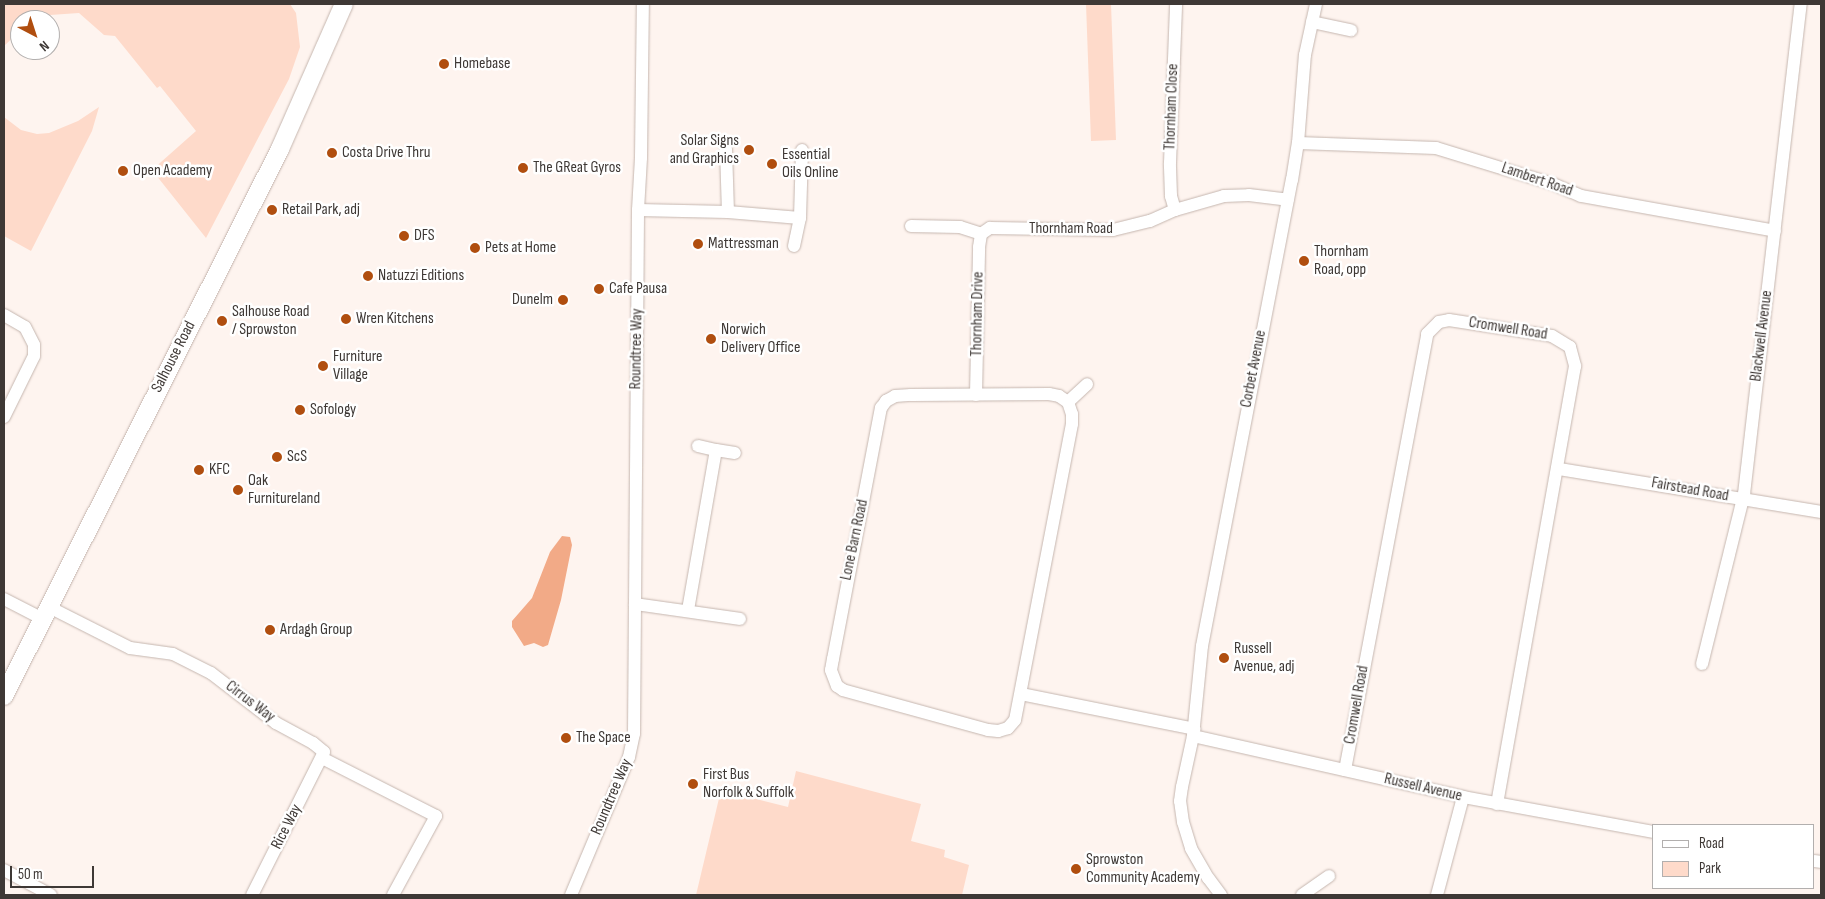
<!DOCTYPE html>
<html>
<head>
<meta charset="utf-8">
<style>
	body { margin:0 }
	#map { position:relative; width:1825px; height:899px; overflow:hidden; background:#fef4ef; font-family:"Sofia Sans Condensed",sans-serif }
	div>[style] { position:absolute }
	.green>* { inset:0; background:#fedaca }
	.water>* { inset:0; background:#f2aa87 }
	.roads { filter:drop-shadow(0 0 1px #c5b6af) drop-shadow(0 0 1px #c5b6af) }
	.street>* { height:12px; margin:-6px; padding:0 6px; transform-origin:6px; border-radius:6px; background:#fff }
	.secondary>* { height:18px; margin:-9px; padding:0 9px; transform-origin:9px; border-radius:9px; background:#fff }
	.dots>* { width:14px; height:14px; translate:-50% -50%; box-sizing:border-box; border:2px solid #fff; border-radius:50% }
	span { translate:-50% -50%; white-space:nowrap; text-align:center; line-height:1.15; -webkit-text-stroke:5px #fff; paint-order:stroke }
	.poi-label { font-size:16px; color:#3e3835 }
	.left { translate:0 -50%; text-align:left }
	.right { translate:-100% -50%; text-align:right }
	.street-label { font-size:16px; color:#3e3835 }
	.frame { position:absolute; inset:0; border:5px solid #3e3835; pointer-events:none }
	.legend { position:absolute; left:1652px; top:824px; width:162px; height:65px; box-sizing:border-box; background:#fff; border:1px solid #b2afae; margin:0; padding:6px 9px; list-style:none; font-size:15px; color:#3e3835 }
	.legend li { display:flex; align-items:center; gap:10px; height:25px }
	.legend b { width:25px; border:1px solid #b2afae }
	.north { position:absolute; left:10px; top:10px; width:50px; height:50px; box-sizing:border-box; background:#fff; border:1px solid #b2afae; border-radius:50%; rotate:140deg; font-size:14px; font-weight:700; line-height:20px; text-align:center; color:#3e3835 }
	.north::after { content:''; display:block; margin:auto; width:18px; height:22px; background:#b04e0f; clip-path:polygon(50% 0,100% 100%,50% 72%,0 100%) }
	.scale { position:absolute; left:10px; top:866px; width:84px; height:22px; box-sizing:border-box; border:2px solid #3e3835; border-top:0; padding-left:6px; font-size:15px; line-height:18px; white-space:nowrap; color:#3e3835; -webkit-text-stroke:4px #fff; paint-order:stroke }
</style>
</head>
<body>
<div id="map">
	<div class="green">
		<div style="clip-path:polygon(4px 4px,290px 4px,296px 13px,300px 47px,289px 79px,206px 238px,152px 170px,196px 131px,160px 86px,157px 88px,115px 36px,104px 35px,79px 13px,50px 15px,35px 20px,20px 20px,20px 31px,4px 46px)"></div>
		<div style="clip-path:polygon(1086px 4px,1111px 4px,1116px 140px,1091px 141px)"></div>
		<div style="clip-path:polygon(99px 107px,92px 131px,31px 251px,4px 236px,4px 117px,21px 130px,37px 134px,49px 133px,78px 121px)"></div>
		<div style="clip-path:polygon(796px 771px,921px 804px,911px 841px,945px 850px,944px 857px,969px 865px,962px 895px,696px 895px,721px 790px,788px 807px)"></div>
	</div>
	<div class="water">
		<div style="clip-path:polygon(562px 536px,570px 537px,572px 545px,561px 600px,548px 645px,543px 647px,534px 643px,524px 646px,512px 627px,512px 621px,532px 598px,550px 552px)"></div>
	</div>
	<div class="roads">
		<div class="street">
			<div style="left:1312px;top:22px;width:40px;rotate:12deg"></div>
			<div style="left:1298px;top:143px;width:138px;rotate:2.1deg"></div>
			<div style="left:1436px;top:148px;width:122px;rotate:17.1deg"></div>
			<div style="left:1553px;top:184px;width:30px;rotate:23deg"></div>
			<div style="left:1581px;top:196px;width:197px;rotate:10.2deg"></div>
			<div style="left:726px;top:149px;width:63px;rotate:88.2deg"></div>
			<div style="left:638px;top:210px;width:90px;rotate:1.3deg"></div>
			<div style="left:728px;top:212px;width:72px;rotate:4.8deg"></div>
			<div style="left:1175px;top:210px;width:15px;rotate:-106deg"></div>
			<div style="left:1171px;top:196px;width:33px;rotate:-92deg"></div>
			<div style="left:1170px;top:163px;width:159px;rotate:-87.8deg"></div>
			<div style="left:911px;top:226px;width:49px;rotate:1.2deg"></div>
			<div style="left:960px;top:227px;width:22px;rotate:18deg"></div>
			<div style="left:981px;top:234px;width:11px;rotate:-34deg"></div>
			<div style="left:990px;top:228px;width:123px;rotate:0.9deg"></div>
			<div style="left:1113px;top:230px;width:38px;rotate:-14deg"></div>
			<div style="left:1150px;top:221px;width:27px;rotate:-24deg"></div>
			<div style="left:1175px;top:210px;width:51px;rotate:-15.9deg"></div>
			<div style="left:1224px;top:196px;width:25px;rotate:-2deg"></div>
			<div style="left:1249px;top:195px;width:39px;rotate:7deg"></div>
			<div style="left:794px;top:246px;width:29px;rotate:-78deg"></div>
			<div style="left:800px;top:218px;width:68px;rotate:-88.3deg"></div>
			<div style="left:4px;top:315px;width:24px;rotate:30deg"></div>
			<div style="left:25px;top:327px;width:20px;rotate:63deg"></div>
			<div style="left:34px;top:345px;width:11px;rotate:90deg"></div>
			<div style="left:34px;top:356px;width:68px;rotate:116.2deg"></div>
			<div style="left:1049px;top:394px;width:10px;rotate:11deg"></div>
			<div style="left:1059px;top:396px;width:11px;rotate:34deg"></div>
			<div style="left:1068px;top:402px;width:13px;rotate:72deg"></div>
			<div style="left:1072px;top:414px;width:10px;rotate:90deg"></div>
			<div style="left:1072px;top:424px;width:301px;rotate:100.9deg"></div>
			<div style="left:1015px;top:720px;width:11px;rotate:131deg"></div>
			<div style="left:1008px;top:728px;width:10px;rotate:163deg"></div>
			<div style="left:998px;top:731px;width:10px;rotate:-174deg"></div>
			<div style="left:988px;top:730px;width:150px;rotate:-164.6deg"></div>
			<div style="left:843px;top:690px;width:7px;rotate:-146deg"></div>
			<div style="left:837px;top:686px;width:17px;rotate:-111deg"></div>
			<div style="left:831px;top:670px;width:11px;rotate:-80deg"></div>
			<div style="left:833px;top:659px;width:256px;rotate:-79.2deg"></div>
			<div style="left:881px;top:408px;width:9px;rotate:-54deg"></div>
			<div style="left:886px;top:401px;width:10px;rotate:-29deg"></div>
			<div style="left:895px;top:396px;width:16px;rotate:-4deg"></div>
			<div style="left:911px;top:395px;width:138px;rotate:-0.4deg"></div>
			<div style="left:976px;top:395px;width:148px;rotate:-88.8deg"></div>
			<div style="left:979px;top:247px;width:13px;rotate:-81deg"></div>
			<div style="left:1068px;top:402px;width:26px;rotate:-43deg"></div>
			<div style="left:698px;top:446px;width:18px;rotate:13deg"></div>
			<div style="left:1559px;top:469px;width:266px;rotate:9.3deg"></div>
			<div style="left:4px;top:599px;width:44px;rotate:27.1deg"></div>
			<div style="left:635px;top:604px;width:106px;rotate:8.1deg"></div>
			<div style="left:49px;top:607px;width:91px;rotate:26.8deg"></div>
			<div style="left:130px;top:648px;width:43px;rotate:7.9deg"></div>
			<div style="left:173px;top:654px;width:42px;rotate:26.6deg"></div>
			<div style="left:211px;top:673px;width:82px;rotate:37.6deg"></div>
			<div style="left:276px;top:723px;width:42px;rotate:28.4deg"></div>
			<div style="left:313px;top:743px;width:14px;rotate:39deg"></div>
			<div style="left:324px;top:752px;width:160px;rotate:116.7deg"></div>
			<div style="left:688px;top:610px;width:162px;rotate:-80.1deg"></div>
			<div style="left:716px;top:450px;width:19px;rotate:9deg"></div>
			<div style="left:1702px;top:664px;width:175px;rotate:-76.1deg"></div>
			<div style="left:1744px;top:494px;width:493px;rotate:-83.4deg"></div>
			<div style="left:1021px;top:694px;width:177px;rotate:11.4deg"></div>
			<div style="left:1193px;top:736px;width:277px;rotate:12.7deg"></div>
			<div style="left:1463px;top:797px;width:194px;rotate:10.4deg"></div>
			<div style="left:322px;top:758px;width:128px;rotate:27deg"></div>
			<div style="left:436px;top:816px;width:90px;rotate:118.6deg"></div>
			<div style="left:1345px;top:770px;width:444px;rotate:-79.3deg"></div>
			<div style="left:1427px;top:334px;width:17px;rotate:-45deg"></div>
			<div style="left:1439px;top:322px;width:10px;rotate:-11deg"></div>
			<div style="left:1449px;top:320px;width:104px;rotate:8.8deg"></div>
			<div style="left:1552px;top:336px;width:21px;rotate:31deg"></div>
			<div style="left:1570px;top:347px;width:20px;rotate:75deg"></div>
			<div style="left:1575px;top:366px;width:445px;rotate:100.1deg"></div>
			<div style="left:1814px;top:861px;width:7px;rotate:8deg"></div>
			<div style="left:4px;top:870px;width:53px;rotate:28deg"></div>
			<div style="left:571px;top:895px;width:150px;rotate:-67.2deg"></div>
			<div style="left:629px;top:757px;width:24px;rotate:-78deg"></div>
			<div style="left:634px;top:734px;width:524px;rotate:-89.56deg"></div>
			<div style="left:638px;top:210px;width:52px;rotate:-86.7deg"></div>
			<div style="left:641px;top:158px;width:154px;rotate:-89.3deg"></div>
			<div style="left:1221px;top:895px;width:21px;rotate:-127deg"></div>
			<div style="left:1208px;top:878px;width:34px;rotate:-120deg"></div>
			<div style="left:1191px;top:848px;width:27px;rotate:-107deg"></div>
			<div style="left:1183px;top:822px;width:21px;rotate:-98deg"></div>
			<div style="left:1180px;top:801px;width:14px;rotate:-82deg"></div>
			<div style="left:1182px;top:787px;width:52px;rotate:-77.8deg"></div>
			<div style="left:1193px;top:736px;width:90px;rotate:-84.3deg"></div>
			<div style="left:1202px;top:646px;width:475px;rotate:-79.1deg"></div>
			<div style="left:1292px;top:180px;width:37px;rotate:-81deg"></div>
			<div style="left:1298px;top:143px;width:88px;rotate:-85.5deg"></div>
			<div style="left:1305px;top:55px;width:52px;rotate:-77.8deg"></div>
			<div style="left:1302px;top:895px;width:33px;rotate:-35deg"></div>
			<div style="left:1437px;top:895px;width:101px;rotate:-75.1deg"></div>
		</div>
		<div class="secondary">
			<div style="left:4px;top:696px;width:613px;rotate:-63.23deg"></div>
			<div style="left:280px;top:149px;width:158px;rotate:-66.2deg"></div>
		</div>
	</div>
	<div class="dots">
		<div style="left:444px;top:64px;background:#b04e0f"></div>
		<div style="left:749px;top:150px;background:#b04e0f"></div>
		<div style="left:332px;top:153px;background:#b04e0f"></div>
		<div style="left:772px;top:164px;background:#b04e0f"></div>
		<div style="left:523px;top:168px;background:#b04e0f"></div>
		<div style="left:123px;top:171px;background:#b04e0f"></div>
		<div style="left:272px;top:210px;background:#b04e0f"></div>
		<div style="left:404px;top:236px;background:#b04e0f"></div>
		<div style="left:698px;top:244px;background:#b04e0f"></div>
		<div style="left:475px;top:248px;background:#b04e0f"></div>
		<div style="left:1304px;top:261px;background:#b04e0f"></div>
		<div style="left:368px;top:276px;background:#b04e0f"></div>
		<div style="left:599px;top:289px;background:#b04e0f"></div>
		<div style="left:563px;top:300px;background:#b04e0f"></div>
		<div style="left:346px;top:319px;background:#b04e0f"></div>
		<div style="left:222px;top:321px;background:#b04e0f"></div>
		<div style="left:711px;top:339px;background:#b04e0f"></div>
		<div style="left:323px;top:366px;background:#b04e0f"></div>
		<div style="left:300px;top:410px;background:#b04e0f"></div>
		<div style="left:277px;top:457px;background:#b04e0f"></div>
		<div style="left:199px;top:470px;background:#b04e0f"></div>
		<div style="left:238px;top:490px;background:#b04e0f"></div>
		<div style="left:270px;top:630px;background:#b04e0f"></div>
		<div style="left:1224px;top:658px;background:#b04e0f"></div>
		<div style="left:566px;top:738px;background:#b04e0f"></div>
		<div style="left:693px;top:784px;background:#b04e0f"></div>
		<div style="left:1076px;top:869px;background:#b04e0f"></div>
	</div>
	<div class="poi-label">
		<span class="left" style="left:454px;top:64px">Homebase</span>
		<span class="right" style="left:739px;top:150px">Solar Signs<br>and Graphics</span>
		<span class="left" style="left:342px;top:153px">Costa Drive Thru</span>
		<span class="left" style="left:782px;top:164px">Essential<br>Oils Online</span>
		<span class="left" style="left:533px;top:168px">The GReat Gyros</span>
		<span class="left" style="left:133px;top:171px">Open Academy</span>
		<span class="left" style="left:282px;top:210px">Retail Park, adj</span>
		<span class="left" style="left:414px;top:236px">DFS</span>
		<span class="left" style="left:708px;top:244px">Mattressman</span>
		<span class="left" style="left:485px;top:248px">Pets at Home</span>
		<span class="left" style="left:1314px;top:261px">Thornham<br>Road, opp</span>
		<span class="left" style="left:378px;top:276px">Natuzzi Editions</span>
		<span class="left" style="left:609px;top:289px">Cafe Pausa</span>
		<span class="right" style="left:553px;top:300px">Dunelm</span>
		<span class="left" style="left:232px;top:321px">Salhouse Road<br>/ Sprowston</span>
		<span class="left" style="left:356px;top:319px">Wren Kitchens</span>
		<span class="left" style="left:721px;top:339px">Norwich<br>Delivery Office</span>
		<span class="left" style="left:333px;top:366px">Furniture<br>Village</span>
		<span class="left" style="left:310px;top:410px">Sofology</span>
		<span class="left" style="left:287px;top:457px">ScS</span>
		<span class="left" style="left:209px;top:470px">KFC</span>
		<span class="left" style="left:248px;top:490px">Oak<br>Furnitureland</span>
		<span class="left" style="left:280px;top:630px">Ardagh Group</span>
		<span class="left" style="left:1234px;top:658px">Russell<br>Avenue, adj</span>
		<span class="left" style="left:576px;top:738px">The Space</span>
		<span class="left" style="left:703px;top:784px">First Bus<br>Norfolk &amp; Suffolk</span>
		<span class="left" style="left:1086px;top:869px">Sprowston<br>Community Academy</span>
	</div>
	<div class="street-label">
		<span style="left:1172px;top:107px;rotate:-88deg">Thornham Close</span>
		<span style="left:1537px;top:180px;rotate:19deg">Lambert Road</span>
		<span style="left:1071px;top:229px">Thornham Road</span>
		<span style="left:978px;top:314px;rotate:-89deg">Thornham Drive</span>
		<span style="left:1508px;top:329px;rotate:9deg">Cromwell Road</span>
		<span style="left:1762px;top:336px;rotate:-83deg">Blackwell Avenue</span>
		<span style="left:637px;top:349px;rotate:-89deg">Roundtree Way</span>
		<span style="left:174px;top:357px;rotate:-63deg">Salhouse Road</span>
		<span style="left:1254px;top:369px;rotate:-79deg">Corbet Avenue</span>
		<span style="left:1690px;top:490px;rotate:10deg">Fairstead Road</span>
		<span style="left:855px;top:540px;rotate:-78deg">Lone Barn Road</span>
		<span style="left:250px;top:702px;rotate:37deg">Cirrus Way</span>
		<span style="left:1357px;top:705px;rotate:-80deg">Cromwell Road</span>
		<span style="left:1423px;top:788px;rotate:13deg">Russell Avenue</span>
		<span style="left:612px;top:797px;rotate:-67deg">Roundtree Way</span>
		<span style="left:287px;top:827px;rotate:-63deg">Rice Way</span>
	</div>
	<div class="frame"></div>
	<ul class="legend">
	<li><b style="height:6px;background:#fff"></b>Road</li>
	<li><b style="height:14px;background:#fedaca"></b>Park</li>
	</ul>
	<div class="north">N</div>
	<div class="scale">50 m</div>
</div>
</body>
</html>
